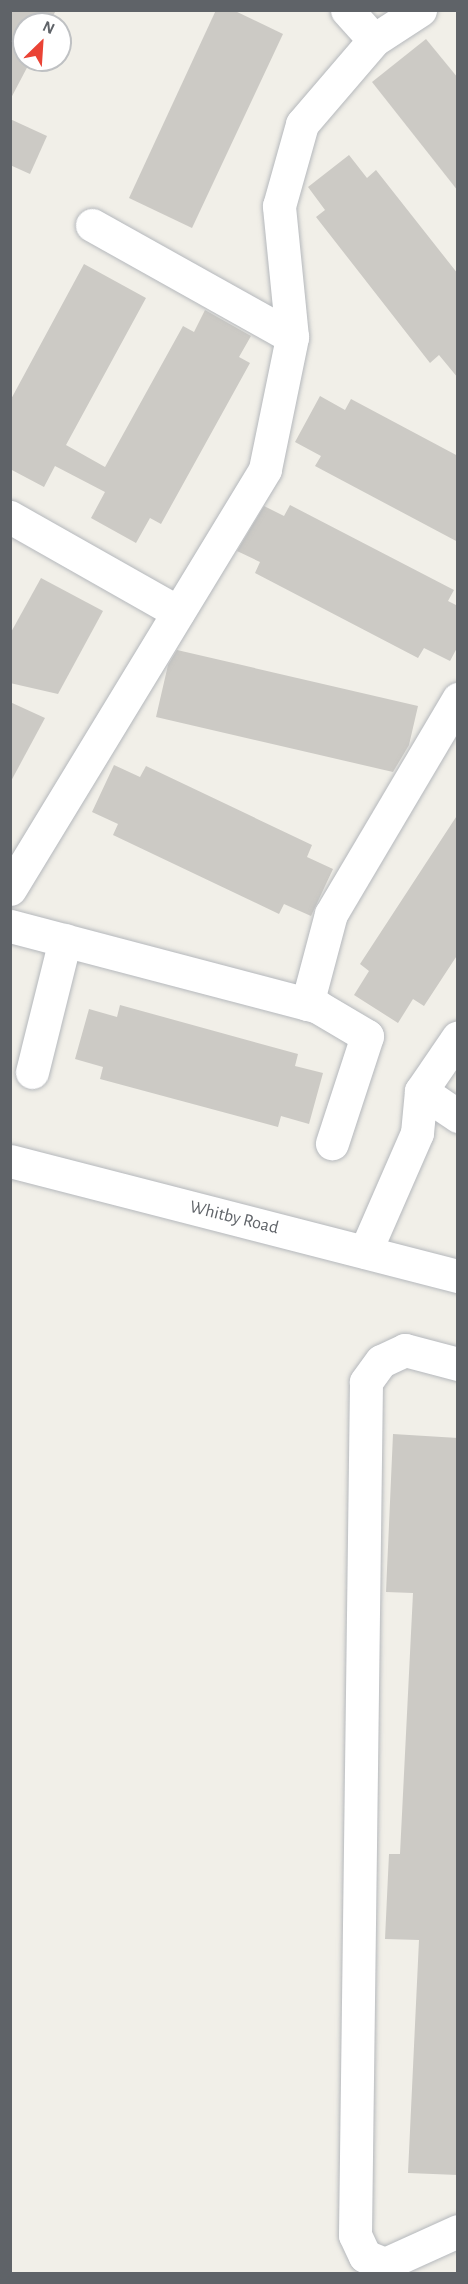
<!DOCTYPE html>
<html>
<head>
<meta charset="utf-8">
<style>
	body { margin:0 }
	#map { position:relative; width:468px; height:2284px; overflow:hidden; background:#f1efe8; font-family:"Alegreya Sans",sans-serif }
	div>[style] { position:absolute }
	.building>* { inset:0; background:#cccac5 }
	.roads { filter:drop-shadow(0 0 2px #b5b8bc) drop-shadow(0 0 2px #b5b8bc) }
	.minor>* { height:33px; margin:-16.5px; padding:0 16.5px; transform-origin:16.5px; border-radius:16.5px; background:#fff }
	span { translate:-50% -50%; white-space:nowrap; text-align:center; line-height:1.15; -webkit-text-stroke:4.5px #fff; paint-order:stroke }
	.street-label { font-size:18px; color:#5f6368 }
	.frame { position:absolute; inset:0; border:12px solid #5f6368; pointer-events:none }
	.north { position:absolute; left:12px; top:12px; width:60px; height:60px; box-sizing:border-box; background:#fff; border:2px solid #bfc1c3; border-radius:50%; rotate:25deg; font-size:16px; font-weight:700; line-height:24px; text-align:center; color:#5f6368 }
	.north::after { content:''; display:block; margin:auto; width:21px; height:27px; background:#ea4335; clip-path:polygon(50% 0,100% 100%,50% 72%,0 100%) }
</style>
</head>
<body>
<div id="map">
	<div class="building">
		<div style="clip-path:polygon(10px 10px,56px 10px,49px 24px,24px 24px,24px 60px,31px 60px,10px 100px)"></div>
		<div style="clip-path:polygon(216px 10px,233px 10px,283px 34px,192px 228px,129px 198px)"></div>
		<div style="clip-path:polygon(426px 39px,458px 78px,458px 191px,372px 82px)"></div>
		<div style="clip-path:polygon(10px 119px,47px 136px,30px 174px,10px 165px)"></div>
		<div style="clip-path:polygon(349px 155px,367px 178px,376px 170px,458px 274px,458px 378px,439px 355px,430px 363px,316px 217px,325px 210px,308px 187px)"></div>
		<div style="clip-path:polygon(84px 264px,146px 298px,66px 445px,105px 467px,183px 326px,194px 332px,205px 310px,251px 336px,239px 357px,250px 363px,161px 524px,150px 518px,136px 543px,91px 518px,105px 492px,55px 466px,44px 487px,10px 469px,10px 401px)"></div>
		<div style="clip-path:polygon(320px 396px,345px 410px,351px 399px,458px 456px,458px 542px,315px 466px,321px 456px,295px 442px)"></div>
		<div style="clip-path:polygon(290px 505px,454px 590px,448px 601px,458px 606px,458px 646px,450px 661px,424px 648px,418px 658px,255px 573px,260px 562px,237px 551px,264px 506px,284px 516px)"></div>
		<div style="clip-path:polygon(41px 578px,103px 611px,58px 694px,10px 683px,10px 634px)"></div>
		<div style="clip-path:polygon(177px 650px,418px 706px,409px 745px,393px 772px,156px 717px,168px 665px)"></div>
		<div style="clip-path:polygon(10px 702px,45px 718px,10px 783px)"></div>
		<div style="clip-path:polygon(114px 765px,140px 777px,146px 766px,312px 845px,307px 857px,333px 869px,311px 916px,284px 904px,279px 914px,113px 835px,118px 824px,92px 812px)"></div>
		<div style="clip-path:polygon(458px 814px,458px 954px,424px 1006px,413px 999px,398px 1023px,354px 995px,369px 971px,360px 964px)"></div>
		<div style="clip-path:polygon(120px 1005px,298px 1054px,295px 1066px,323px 1073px,309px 1124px,281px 1116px,278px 1127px,100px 1079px,103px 1067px,75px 1059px,89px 1009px,117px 1017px)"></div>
		<div style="clip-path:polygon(393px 1434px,458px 1438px,458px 2175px,408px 2173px,419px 1940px,385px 1939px,389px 1854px,400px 1854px,413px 1593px,386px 1592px)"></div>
	</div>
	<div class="roads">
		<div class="minor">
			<div style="left:347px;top:10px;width:40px;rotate:48deg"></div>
			<div style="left:92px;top:225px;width:229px;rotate:29.2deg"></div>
			<div style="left:10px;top:517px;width:193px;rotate:29.5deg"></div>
			<div style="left:10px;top:889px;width:491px;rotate:-58.7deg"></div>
			<div style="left:265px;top:469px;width:135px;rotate:-78.4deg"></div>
			<div style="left:292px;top:337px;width:132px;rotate:-95.7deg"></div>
			<div style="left:279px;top:206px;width:85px;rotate:-74.3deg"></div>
			<div style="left:302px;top:124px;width:111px;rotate:-49.4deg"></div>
			<div style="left:374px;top:40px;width:55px;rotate:-33.1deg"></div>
			<div style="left:10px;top:926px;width:318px;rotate:14.7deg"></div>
			<div style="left:318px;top:1007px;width:57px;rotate:30.6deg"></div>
			<div style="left:367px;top:1036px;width:113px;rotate:108.1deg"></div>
			<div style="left:307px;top:1004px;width:93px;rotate:-75.1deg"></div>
			<div style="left:331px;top:914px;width:250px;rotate:-59.4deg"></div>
			<div style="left:32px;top:1072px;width:136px;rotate:-76deg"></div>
			<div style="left:421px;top:1091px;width:45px;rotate:34deg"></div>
			<div style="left:10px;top:1161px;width:463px;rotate:14.4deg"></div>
			<div style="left:365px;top:1252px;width:130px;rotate:-66.4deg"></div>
			<div style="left:417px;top:1133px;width:42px;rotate:-84.6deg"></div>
			<div style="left:421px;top:1091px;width:65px;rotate:-55.6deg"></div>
			<div style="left:458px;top:1364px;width:55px;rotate:-165.2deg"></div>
			<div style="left:405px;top:1350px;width:26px;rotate:155deg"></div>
			<div style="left:381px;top:1361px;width:26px;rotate:126deg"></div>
			<div style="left:366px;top:1382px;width:853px;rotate:90.74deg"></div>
			<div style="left:355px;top:2235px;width:23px;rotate:65deg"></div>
			<div style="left:365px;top:2256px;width:22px;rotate:22deg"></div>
			<div style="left:385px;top:2264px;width:80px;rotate:-24.3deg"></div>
		</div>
	</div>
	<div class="street-label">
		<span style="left:234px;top:1218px;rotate:14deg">Whitby Road</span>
	</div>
	<div class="frame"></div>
	<div class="north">N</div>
</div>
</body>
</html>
